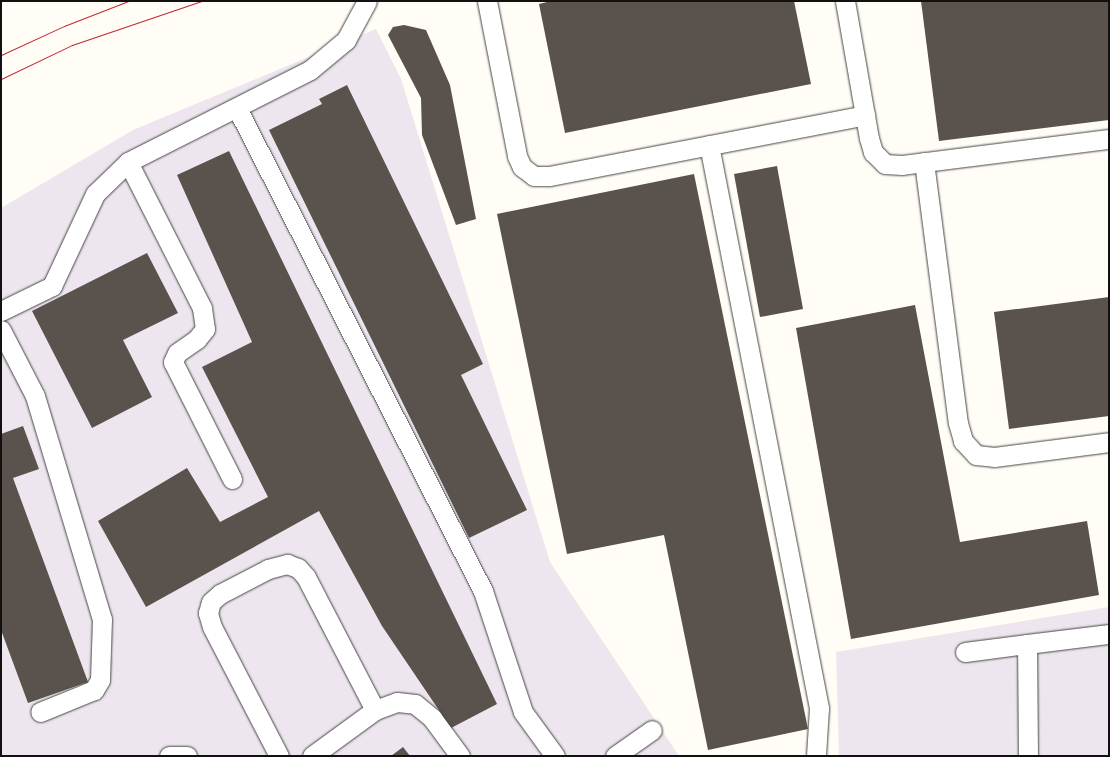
<!DOCTYPE html>
<html>
<head>
<meta charset="utf-8">
<style>
	body { margin:0 }
	#map { position:relative; width:1110px; height:757px; overflow:hidden; background:#fffdf5; font-family:"Roboto Serif",serif }
	div>[style] { position:absolute }
	.industrial>* { inset:0; background:#eee6ef }
	.building>* { inset:0; background:#5a524d }
	.roads { filter:drop-shadow(0 0 1px #444) drop-shadow(0 0 1px #444) }
	.lane>* { height:19px; margin:-9.5px; padding:0 9.5px; transform-origin:9.5px; border-radius:9.5px; background:#fff }
	.tram>* { height:1px; margin:-0.5px; padding:0 0.5px; transform-origin:0.5px; border-radius:0.5px; background:#c4262e }
	span { translate:-50% -50%; white-space:nowrap; text-align:center; line-height:1.15; -webkit-text-stroke:5px #fff; paint-order:stroke }
	.frame { position:absolute; inset:0; border:2px solid #111; pointer-events:none }
</style>
</head>
<body>
<div id="map">
	<div class="industrial">
		<div style="clip-path:polygon(376px 29px,401px 79px,550px 562px,679px 756px,1px 756px,1px 208px,133px 130px)"></div>
		<div style="clip-path:polygon(1109px 607px,1109px 756px,839px 756px,836px 652px)"></div>
	</div>
	<div class="building">
		<div style="clip-path:polygon(551px 1px,794px 1px,811px 84px,565px 133px,539px 4px)"></div>
		<div style="clip-path:polygon(921px 1px,1109px 1px,1109px 120px,939px 141px)"></div>
		<div style="clip-path:polygon(404px 25px,426px 30px,450px 85px,476px 219px,456px 225px,422px 135px,421px 98px,388px 35px,393px 27px)"></div>
		<div style="clip-path:polygon(347px 85px,483px 364px,461px 375px,527px 510px,469px 538px,269px 130px,322px 104px,319px 99px)"></div>
		<div style="clip-path:polygon(229px 151px,497px 704px,451px 728px,382px 626px,319px 511px,146px 607px,98px 521px,187px 468px,220px 522px,268px 497px,202px 367px,252px 342px,177px 175px)"></div>
		<div style="clip-path:polygon(777px 166px,803px 309px,760px 317px,734px 174px)"></div>
		<div style="clip-path:polygon(694px 174px,808px 729px,708px 750px,664px 535px,567px 554px,497px 214px)"></div>
		<div style="clip-path:polygon(147px 253px,178px 313px,123px 340px,152px 397px,92px 428px,32px 311px)"></div>
		<div style="clip-path:polygon(1109px 297px,1109px 416px,1009px 429px,994px 312px)"></div>
		<div style="clip-path:polygon(915px 305px,960px 542px,1087px 521px,1099px 595px,851px 639px,796px 328px)"></div>
		<div style="clip-path:polygon(23px 426px,39px 469px,13px 478px,88px 682px,28px 703px,1px 630px,1px 434px)"></div>
		<div style="clip-path:polygon(403px 747px,410px 756px,391px 756px)"></div>
	</div>
	<div class="roads">
		<div class="lane">
			<div style="left:487px;top:1px;width:158px;rotate:79deg"></div>
			<div style="left:517px;top:156px;width:12px;rotate:66deg"></div>
			<div style="left:522px;top:167px;width:15px;rotate:37deg"></div>
			<div style="left:534px;top:176px;width:15px"></div>
			<div style="left:549px;top:176px;width:322px;rotate:-10.9deg"></div>
			<div style="left:845px;top:1px;width:139px;rotate:80.1deg"></div>
			<div style="left:869px;top:138px;width:15px;rotate:74deg"></div>
			<div style="left:873px;top:152px;width:17px;rotate:45deg"></div>
			<div style="left:885px;top:164px;width:17px;rotate:3deg"></div>
			<div style="left:902px;top:165px;width:209px;rotate:-7.2deg"></div>
			<div style="left:237px;top:108px;width:542px;rotate:63.01deg"></div>
			<div style="left:483px;top:591px;width:127px;rotate:71.7deg"></div>
			<div style="left:523px;top:712px;width:54px;rotate:54deg"></div>
			<div style="left:709px;top:145px;width:574px;rotate:78.94deg"></div>
			<div style="left:819px;top:708px;width:48px;rotate:93.6deg"></div>
			<div style="left:128px;top:162px;width:164px;rotate:63.1deg"></div>
			<div style="left:202px;top:308px;width:21px;rotate:82deg"></div>
			<div style="left:205px;top:329px;width:13px;rotate:129deg"></div>
			<div style="left:197px;top:339px;width:24px;rotate:145deg"></div>
			<div style="left:177px;top:353px;width:10px;rotate:114deg"></div>
			<div style="left:173px;top:362px;width:131px;rotate:63.2deg"></div>
			<div style="left:924px;top:162px;width:263px;rotate:82.6deg"></div>
			<div style="left:958px;top:423px;width:19px;rotate:74deg"></div>
			<div style="left:963px;top:441px;width:19px;rotate:47deg"></div>
			<div style="left:976px;top:455px;width:18px;rotate:6deg"></div>
			<div style="left:994px;top:457px;width:116px;rotate:-7.4deg"></div>
			<div style="left:1px;top:311px;width:57px;rotate:-26.1deg"></div>
			<div style="left:52px;top:286px;width:102px;rotate:-64.9deg"></div>
			<div style="left:95px;top:194px;width:46px;rotate:-44.1deg"></div>
			<div style="left:128px;top:162px;width:204px;rotate:-26.8deg"></div>
			<div style="left:310px;top:70px;width:47px;rotate:-39.8deg"></div>
			<div style="left:346px;top:40px;width:44px;rotate:-61.7deg"></div>
			<div style="left:1px;top:330px;width:74px;rotate:62.7deg"></div>
			<div style="left:35px;top:396px;width:233px;rotate:73.3deg"></div>
			<div style="left:102px;top:619px;width:61px;rotate:91.9deg"></div>
			<div style="left:100px;top:680px;width:12px;rotate:121deg"></div>
			<div style="left:94px;top:690px;width:58px;rotate:157.8deg"></div>
			<div style="left:965px;top:652px;width:63px;rotate:-7.4deg"></div>
			<div style="left:169px;top:756px;width:18px"></div>
			<div style="left:279px;top:756px;width:145px;rotate:-117.4deg"></div>
			<div style="left:212px;top:627px;width:15px;rotate:-106deg"></div>
			<div style="left:208px;top:613px;width:11px;rotate:-75deg"></div>
			<div style="left:211px;top:602px;width:12px;rotate:-42deg"></div>
			<div style="left:220px;top:594px;width:54px;rotate:-27.5deg"></div>
			<div style="left:268px;top:569px;width:20px;rotate:-15deg"></div>
			<div style="left:287px;top:564px;width:12px;rotate:20deg"></div>
			<div style="left:298px;top:568px;width:12px;rotate:48deg"></div>
			<div style="left:306px;top:577px;width:150px;rotate:62.6deg"></div>
			<div style="left:312px;top:756px;width:78px;rotate:-36.1deg"></div>
			<div style="left:375px;top:710px;width:23px;rotate:-20deg"></div>
			<div style="left:397px;top:702px;width:18px;rotate:6deg"></div>
			<div style="left:415px;top:704px;width:22px;rotate:39deg"></div>
			<div style="left:432px;top:718px;width:47px;rotate:53.6deg"></div>
			<div style="left:615px;top:756px;width:45px;rotate:-35.1deg"></div>
			<div style="left:1028px;top:756px;width:112px;rotate:-90.5deg"></div>
			<div style="left:1027px;top:644px;width:83px;rotate:-7deg"></div>
		</div>
	</div>
	<div class="tram">
		<div style="left:1px;top:55px;width:69px;rotate:-24.7deg"></div>
		<div style="left:64px;top:26px;width:69px;rotate:-21.3deg"></div>
		<div style="left:1px;top:79px;width:79px;rotate:-25.6deg"></div>
		<div style="left:72px;top:45px;width:136px;rotate:-18.8deg"></div>
	</div>
	<div class="frame"></div>
</div>
</body>
</html>
